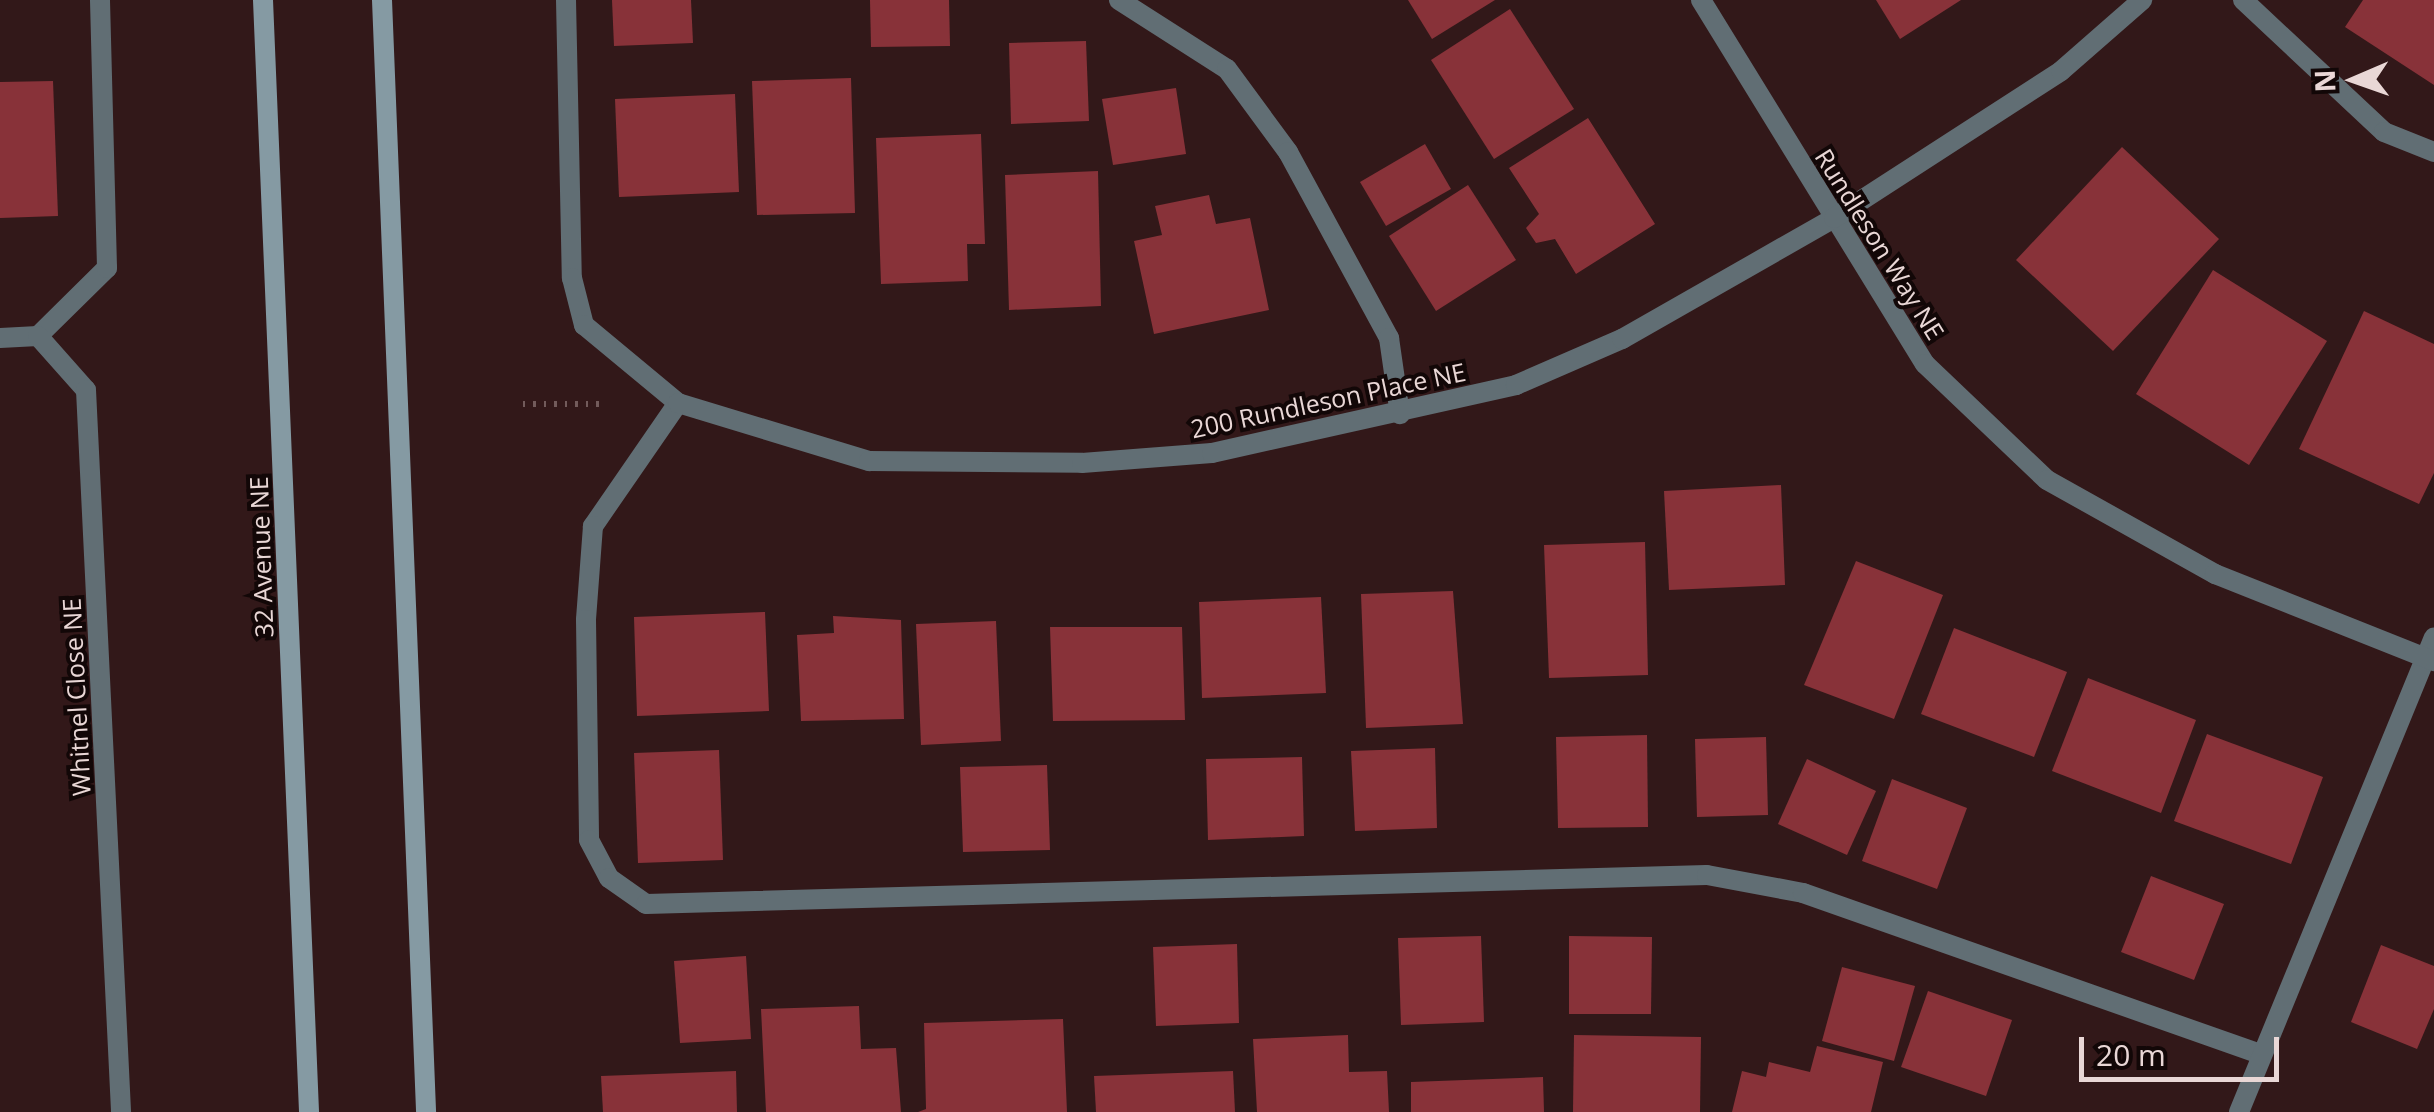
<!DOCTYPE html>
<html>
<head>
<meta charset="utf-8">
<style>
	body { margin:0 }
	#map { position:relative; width:2434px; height:1112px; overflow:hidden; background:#321819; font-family:"Open Sans",sans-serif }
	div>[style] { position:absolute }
	.building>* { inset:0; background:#883239 }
	.path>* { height:6px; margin-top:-3px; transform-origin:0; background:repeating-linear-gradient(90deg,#725b5b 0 2.5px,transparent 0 10.5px) }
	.service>* { height:20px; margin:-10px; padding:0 10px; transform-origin:10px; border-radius:10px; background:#616e74 }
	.minor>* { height:20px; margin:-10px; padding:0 10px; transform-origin:10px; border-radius:10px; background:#616e74 }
	.secondary>* { height:20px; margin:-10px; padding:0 10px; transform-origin:10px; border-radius:10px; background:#859aa3 }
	span { translate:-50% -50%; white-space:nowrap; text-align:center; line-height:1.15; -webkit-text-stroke:8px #120707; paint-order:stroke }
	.street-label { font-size:25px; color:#e9d7d6 }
	.north { position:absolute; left:2304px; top:30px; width:100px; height:100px; -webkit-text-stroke:8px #120707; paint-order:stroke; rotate:268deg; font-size:28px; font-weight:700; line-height:40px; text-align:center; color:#e9d7d6 }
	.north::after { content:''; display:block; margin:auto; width:35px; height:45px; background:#e9d7d6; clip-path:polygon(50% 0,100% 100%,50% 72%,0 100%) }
	.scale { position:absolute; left:2079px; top:1037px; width:200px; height:45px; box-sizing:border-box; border:5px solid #e9d7d6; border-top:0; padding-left:12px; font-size:30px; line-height:35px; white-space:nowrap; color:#e9d7d6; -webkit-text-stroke:8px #120707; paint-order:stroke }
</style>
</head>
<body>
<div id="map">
	<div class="building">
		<div style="clip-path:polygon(612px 0,691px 0,693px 43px,614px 46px)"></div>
		<div style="clip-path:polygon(870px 0,949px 0,950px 46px,871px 47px)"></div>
		<div style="clip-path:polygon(1408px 0,1495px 0,1432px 39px)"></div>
		<div style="clip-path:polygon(1876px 0,1961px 0,1900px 39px)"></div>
		<div style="clip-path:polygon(2363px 0,2434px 0,2434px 85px,2345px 27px)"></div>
		<div style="clip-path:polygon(1510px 9px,1574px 109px,1494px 159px,1431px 60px)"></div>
		<div style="clip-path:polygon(1086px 41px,1089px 121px,1011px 124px,1009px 43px)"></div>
		<div style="clip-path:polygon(851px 78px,855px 213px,757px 215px,752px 81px)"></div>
		<div style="clip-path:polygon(53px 81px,58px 216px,0 218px,0 82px)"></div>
		<div style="clip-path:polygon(1176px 88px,1186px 154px,1113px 165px,1102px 99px)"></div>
		<div style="clip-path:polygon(735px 94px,739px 192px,619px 197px,615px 99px)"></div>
		<div style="clip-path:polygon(1588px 118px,1655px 224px,1576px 274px,1555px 239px,1536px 243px,1526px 228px,1539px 214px,1509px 168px)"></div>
		<div style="clip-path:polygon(981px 134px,985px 244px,967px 244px,968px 281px,881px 284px,876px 138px)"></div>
		<div style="clip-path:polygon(1425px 144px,1451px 189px,1386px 226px,1360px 182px)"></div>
		<div style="clip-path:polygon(2122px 147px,2219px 239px,2113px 351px,2016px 260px)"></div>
		<div style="clip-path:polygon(1098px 171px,1101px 306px,1009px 310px,1005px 175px)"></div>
		<div style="clip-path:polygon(1468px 185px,1516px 260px,1436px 311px,1389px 236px)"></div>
		<div style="clip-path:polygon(1209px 195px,1216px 224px,1250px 218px,1269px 310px,1154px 334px,1134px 241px,1162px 235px,1155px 206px)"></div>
		<div style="clip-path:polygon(2213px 270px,2327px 341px,2249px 465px,2136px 394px)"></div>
		<div style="clip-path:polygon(2364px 311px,2434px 344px,2434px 473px,2419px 504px,2299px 449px)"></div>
		<div style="clip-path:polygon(1781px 485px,1785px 585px,1669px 590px,1664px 491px)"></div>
		<div style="clip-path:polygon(1645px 542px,1648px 675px,1549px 678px,1544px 545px)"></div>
		<div style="clip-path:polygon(1856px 561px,1943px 595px,1894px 719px,1804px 685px)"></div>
		<div style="clip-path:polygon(1453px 591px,1463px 724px,1366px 728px,1361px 594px)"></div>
		<div style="clip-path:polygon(1321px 597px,1326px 693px,1202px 698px,1199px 602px)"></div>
		<div style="clip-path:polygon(765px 612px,769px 711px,637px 716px,634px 617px)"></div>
		<div style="clip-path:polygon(833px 616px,901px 620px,904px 719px,801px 721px,797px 635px,834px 633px)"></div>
		<div style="clip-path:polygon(996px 621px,1001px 741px,921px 745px,916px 624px)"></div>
		<div style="clip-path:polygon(1050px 627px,1182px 627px,1185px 720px,1053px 721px)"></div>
		<div style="clip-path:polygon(1954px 628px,2067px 672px,2034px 757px,1921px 714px)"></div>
		<div style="clip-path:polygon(2088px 678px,2196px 720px,2161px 813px,2052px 771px)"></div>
		<div style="clip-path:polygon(2207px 734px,2323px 777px,2291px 864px,2174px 821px)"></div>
		<div style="clip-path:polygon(1647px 735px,1648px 827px,1558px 828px,1556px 737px)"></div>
		<div style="clip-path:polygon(1766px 737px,1768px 815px,1697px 817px,1695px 739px)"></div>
		<div style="clip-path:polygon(1435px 748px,1437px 828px,1355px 831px,1351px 751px)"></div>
		<div style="clip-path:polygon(719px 750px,723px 860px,638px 863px,634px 753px)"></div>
		<div style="clip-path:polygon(1302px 757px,1304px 836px,1208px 840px,1206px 759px)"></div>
		<div style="clip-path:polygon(1807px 759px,1876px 791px,1847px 855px,1778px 824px)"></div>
		<div style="clip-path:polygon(1047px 765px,1050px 850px,963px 852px,960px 767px)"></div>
		<div style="clip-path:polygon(1892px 779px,1967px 808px,1937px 889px,1862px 861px)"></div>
		<div style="clip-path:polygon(2151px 876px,2224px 904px,2194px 980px,2121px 952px)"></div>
		<div style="clip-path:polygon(1481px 936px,1484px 1022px,1401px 1025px,1398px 938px)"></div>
		<div style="clip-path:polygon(1569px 936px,1652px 937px,1651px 1014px,1569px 1014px)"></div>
		<div style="clip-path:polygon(1237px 944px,1239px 1023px,1156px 1026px,1153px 947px)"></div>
		<div style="clip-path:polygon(2381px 945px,2434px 966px,2434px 1009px,2417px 1049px,2351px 1022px)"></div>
		<div style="clip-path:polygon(746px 956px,751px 1039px,680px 1043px,674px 961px)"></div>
		<div style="clip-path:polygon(1842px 967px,1915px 986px,1894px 1061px,1822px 1041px)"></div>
		<div style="clip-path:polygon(1928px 991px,2012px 1020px,1986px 1096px,1901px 1067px)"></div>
		<div style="clip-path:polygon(859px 1006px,861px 1049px,896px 1048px,901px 1112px,766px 1112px,761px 1009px)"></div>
		<div style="clip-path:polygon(1063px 1019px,1067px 1112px,918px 1112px,926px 1109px,924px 1023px)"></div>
		<div style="clip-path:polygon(1348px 1035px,1349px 1072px,1387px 1071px,1389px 1112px,1257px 1112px,1253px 1039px)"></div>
		<div style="clip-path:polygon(1574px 1035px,1701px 1037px,1700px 1112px,1573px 1112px)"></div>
		<div style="clip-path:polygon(1817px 1046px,1883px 1062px,1871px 1112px,1732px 1112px,1742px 1071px,1766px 1077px,1769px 1062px,1810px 1072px)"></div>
		<div style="clip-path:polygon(736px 1071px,737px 1112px,603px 1112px,601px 1076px)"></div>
		<div style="clip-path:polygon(1233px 1071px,1235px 1112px,1096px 1112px,1094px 1076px)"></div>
		<div style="clip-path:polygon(1543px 1077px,1544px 1112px,1411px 1112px,1411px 1082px)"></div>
	</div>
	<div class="path">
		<div style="left:523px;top:404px;width:84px"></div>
	</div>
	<div class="service">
		<div style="left:566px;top:0;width:278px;rotate:88.8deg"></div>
		<div style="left:572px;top:278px;width:49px;rotate:75.7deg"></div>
		<div style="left:584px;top:325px;width:122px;rotate:39.7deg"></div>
		<div style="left:678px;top:403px;width:150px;rotate:124.6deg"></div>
		<div style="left:593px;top:526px;width:94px;rotate:94.3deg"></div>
		<div style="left:586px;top:620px;width:220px;rotate:89.2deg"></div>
		<div style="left:589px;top:840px;width:43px;rotate:62.2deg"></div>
		<div style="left:609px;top:878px;width:45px;rotate:35.1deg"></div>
		<div style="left:646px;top:904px;width:1061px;rotate:-1.57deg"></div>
		<div style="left:1707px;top:875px;width:98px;rotate:10.6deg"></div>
		<div style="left:1803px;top:893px;width:484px;rotate:19.4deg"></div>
		<div style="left:1119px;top:0;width:128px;rotate:32.6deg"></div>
		<div style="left:1227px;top:69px;width:103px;rotate:53.7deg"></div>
		<div style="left:1288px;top:152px;width:212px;rotate:61.5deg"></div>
		<div style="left:1389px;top:338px;width:77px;rotate:81.8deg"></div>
		<div style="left:2243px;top:0;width:193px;rotate:43.1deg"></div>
		<div style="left:2384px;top:132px;width:54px;rotate:21.8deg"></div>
		<div style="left:38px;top:336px;width:97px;rotate:-44.6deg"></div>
		<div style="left:107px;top:268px;width:268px;rotate:-91.5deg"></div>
		<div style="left:2239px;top:1112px;width:513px;rotate:-67.68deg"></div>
	</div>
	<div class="minor">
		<div style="left:1701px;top:0;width:427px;rotate:58.4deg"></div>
		<div style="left:1925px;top:364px;width:168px;rotate:43.6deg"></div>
		<div style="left:2047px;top:480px;width:193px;rotate:29.2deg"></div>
		<div style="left:2215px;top:574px;width:236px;rotate:21.7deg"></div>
		<div style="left:0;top:338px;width:38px;rotate:-3deg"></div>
		<div style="left:38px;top:336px;width:72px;rotate:48.4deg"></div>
		<div style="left:86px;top:390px;width:723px;rotate:87.22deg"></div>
		<div style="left:678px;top:403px;width:200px;rotate:16.9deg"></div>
		<div style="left:869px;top:461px;width:213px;rotate:0.5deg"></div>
		<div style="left:1082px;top:463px;width:130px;rotate:-4.4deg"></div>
		<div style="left:1212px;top:453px;width:312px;rotate:-12.6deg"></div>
		<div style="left:1516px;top:385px;width:116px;rotate:-23.5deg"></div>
		<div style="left:1622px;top:339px;width:244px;rotate:-29.7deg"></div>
		<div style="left:1834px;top:218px;width:270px;rotate:-32.9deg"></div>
		<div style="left:2061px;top:71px;width:108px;rotate:-41.2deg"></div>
	</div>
	<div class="secondary">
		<div style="left:263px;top:0;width:1113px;rotate:87.63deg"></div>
		<div style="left:382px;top:0;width:1113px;rotate:87.73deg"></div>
	</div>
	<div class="street-label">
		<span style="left:1880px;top:244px;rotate:58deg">Rundleson Way NE</span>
		<span style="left:1328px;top:400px;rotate:-12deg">200 Rundleson Place NE</span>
		<span style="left:261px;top:557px;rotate:-92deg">32 Avenue NE</span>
		<span style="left:76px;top:697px;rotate:-93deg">Whitnel Close NE</span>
	</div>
	<div class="north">N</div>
	<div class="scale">20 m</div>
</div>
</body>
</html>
